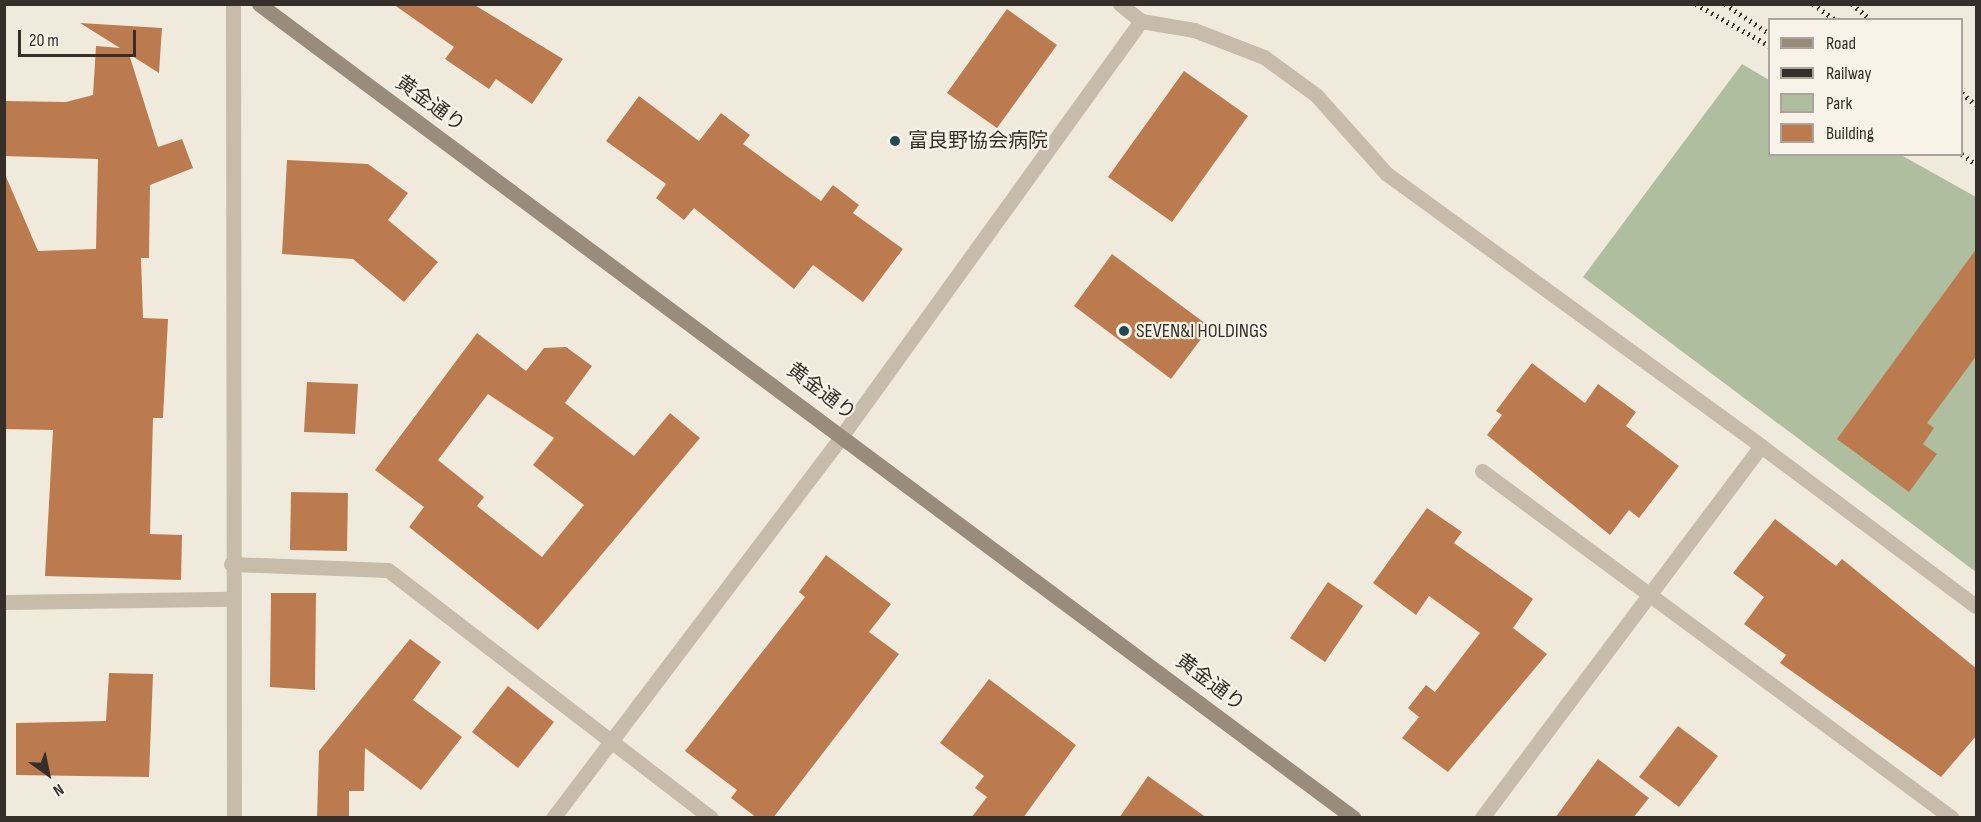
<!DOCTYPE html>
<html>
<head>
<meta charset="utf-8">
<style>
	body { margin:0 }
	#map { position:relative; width:1981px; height:822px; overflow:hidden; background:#f0eadd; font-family:"Sofia Sans Condensed","Noto Sans JP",sans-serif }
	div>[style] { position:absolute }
	.green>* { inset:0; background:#aebe9e }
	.building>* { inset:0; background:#bb7b4f }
	.street>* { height:15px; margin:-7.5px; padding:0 7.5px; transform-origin:7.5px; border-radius:7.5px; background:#c7bcaa }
	.secondary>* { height:15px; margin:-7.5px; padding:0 7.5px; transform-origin:7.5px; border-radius:7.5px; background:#9a8c7b }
	.rail>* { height:4.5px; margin-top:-2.25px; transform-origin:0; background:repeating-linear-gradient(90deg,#352e29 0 1.5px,transparent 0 6px) }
	.dots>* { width:16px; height:16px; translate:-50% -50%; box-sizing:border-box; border:3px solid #f8f3e9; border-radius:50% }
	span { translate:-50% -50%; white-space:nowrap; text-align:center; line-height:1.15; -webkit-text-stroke:4.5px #f8f3e9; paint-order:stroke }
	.street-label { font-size:20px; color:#352e29 }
	.poi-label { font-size:20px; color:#352e29 }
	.left { translate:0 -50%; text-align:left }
	.frame { position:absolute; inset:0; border:6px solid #352e29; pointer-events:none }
	.legend { position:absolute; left:1768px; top:18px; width:195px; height:138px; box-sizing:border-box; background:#f8f3e9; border:2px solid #aaa49c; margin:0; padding:8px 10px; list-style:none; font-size:18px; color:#352e29 }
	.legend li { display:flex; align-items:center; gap:12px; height:30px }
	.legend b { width:30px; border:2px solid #aaa49c }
	.north { position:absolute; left:18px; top:744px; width:60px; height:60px; -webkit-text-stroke:4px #f8f3e9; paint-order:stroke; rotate:147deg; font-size:16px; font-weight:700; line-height:24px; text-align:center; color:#352e29 }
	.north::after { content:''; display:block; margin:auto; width:21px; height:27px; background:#352e29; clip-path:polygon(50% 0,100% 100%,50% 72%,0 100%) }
	.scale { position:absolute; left:18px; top:30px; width:118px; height:27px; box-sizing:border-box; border:3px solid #352e29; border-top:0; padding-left:8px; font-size:18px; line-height:21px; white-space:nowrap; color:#352e29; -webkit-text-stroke:4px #f8f3e9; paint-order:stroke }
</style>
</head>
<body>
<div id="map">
	<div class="green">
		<div style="clip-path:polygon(1742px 64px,1769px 80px,1770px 154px,1901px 155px,1976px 197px,1976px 572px,1583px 277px)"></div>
	</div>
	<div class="building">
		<div style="clip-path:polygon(393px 4px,473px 4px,563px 59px,532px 104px,496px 79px,489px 89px,445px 59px,454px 47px)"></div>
		<div style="clip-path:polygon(1007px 9px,1057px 45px,997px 128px,947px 93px)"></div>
		<div style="clip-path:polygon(80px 23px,162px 28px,159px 73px,129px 54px,158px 147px,182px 139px,193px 168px,150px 185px,149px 258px,141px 258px,143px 318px,168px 319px,163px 418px,153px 418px,150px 534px,182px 535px,181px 580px,45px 576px,53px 430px,4px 429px,4px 172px,38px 251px,96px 249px,98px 159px,4px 156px,4px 101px,66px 102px,93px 95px,96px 46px,120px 48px)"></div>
		<div style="clip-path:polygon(1184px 71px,1248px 116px,1172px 222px,1108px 177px)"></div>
		<div style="clip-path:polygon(639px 96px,699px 141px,721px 113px,750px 135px,743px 144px,821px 201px,833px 185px,859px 205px,853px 213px,903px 249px,863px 302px,813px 265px,794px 289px,694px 208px,684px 220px,656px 198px,666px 184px,606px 141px)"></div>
		<div style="clip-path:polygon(287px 160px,368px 164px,408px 193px,388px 220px,438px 262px,404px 302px,353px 259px,282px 254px)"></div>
		<div style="clip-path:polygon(1977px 248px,1977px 355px,1927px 423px,1934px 428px,1923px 444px,1937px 454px,1909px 492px,1837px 439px)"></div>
		<div style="clip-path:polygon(1112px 254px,1210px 327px,1171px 379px,1074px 306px)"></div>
		<div style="clip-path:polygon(evenodd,477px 333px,526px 371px,544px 348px,566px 347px,592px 366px,565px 403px,634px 456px,670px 413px,700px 438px,538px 630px,409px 527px,424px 507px,375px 470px,477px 333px,488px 394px,554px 438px,533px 465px,584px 505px,542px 557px,477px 506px,484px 497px,438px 460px,488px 394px)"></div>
		<div style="clip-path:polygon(1532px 363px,1585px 403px,1598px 384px,1636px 412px,1626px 426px,1679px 466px,1639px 518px,1629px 510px,1610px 535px,1487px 435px,1502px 415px,1496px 411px)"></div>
		<div style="clip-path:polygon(307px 382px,358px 384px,355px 434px,304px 432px)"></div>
		<div style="clip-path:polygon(291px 492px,348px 493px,347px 551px,290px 550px)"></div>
		<div style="clip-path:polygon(1427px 508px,1462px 532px,1454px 543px,1533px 599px,1513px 628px,1547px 654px,1448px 772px,1402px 738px,1419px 717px,1408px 708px,1426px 685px,1435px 692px,1480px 633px,1429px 596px,1416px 615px,1373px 583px)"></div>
		<div style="clip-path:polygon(1775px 519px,1836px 566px,1842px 559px,1977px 669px,1977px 735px,1941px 777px,1780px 663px,1786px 655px,1744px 624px,1764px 597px,1733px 573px)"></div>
		<div style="clip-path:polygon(826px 555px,891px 604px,869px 632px,899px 654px,773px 818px,757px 818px,731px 798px,737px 790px,685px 751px,805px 597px,799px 592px)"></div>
		<div style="clip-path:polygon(1328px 582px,1363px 606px,1325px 662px,1290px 638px)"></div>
		<div style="clip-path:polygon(271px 593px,316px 593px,315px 690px,270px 687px)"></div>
		<div style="clip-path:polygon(410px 639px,441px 662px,413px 700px,462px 737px,421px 790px,365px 748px,364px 791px,349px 791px,349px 818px,317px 818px,319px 751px)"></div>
		<div style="clip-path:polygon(109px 673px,153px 674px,149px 777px,16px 775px,16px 723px,106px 721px)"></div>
		<div style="clip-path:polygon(989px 679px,1076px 745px,1023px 818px,971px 818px,987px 797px,975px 788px,984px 776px,940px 743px)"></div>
		<div style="clip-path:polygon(508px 686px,554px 722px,518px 768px,472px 732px)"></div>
		<div style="clip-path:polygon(1678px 726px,1718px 756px,1679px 807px,1639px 777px)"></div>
		<div style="clip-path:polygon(1598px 759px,1649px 798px,1633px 818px,1555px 818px)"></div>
		<div style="clip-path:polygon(1148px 776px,1207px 818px,1119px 818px)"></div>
	</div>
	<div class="street">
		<div style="left:233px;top:4px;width:814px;rotate:89.93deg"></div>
		<div style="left:1120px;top:4px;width:27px;rotate:39deg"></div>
		<div style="left:1141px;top:21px;width:54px;rotate:9.6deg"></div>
		<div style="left:1194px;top:30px;width:75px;rotate:21.1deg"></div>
		<div style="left:1264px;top:57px;width:64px;rotate:36.2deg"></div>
		<div style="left:1316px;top:95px;width:106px;rotate:48.1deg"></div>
		<div style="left:1387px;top:174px;width:462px;rotate:36deg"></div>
		<div style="left:1761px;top:446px;width:465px;rotate:126.9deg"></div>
		<div style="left:1761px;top:446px;width:268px;rotate:36.7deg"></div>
		<div style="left:1482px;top:471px;width:584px;rotate:36.44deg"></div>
		<div style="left:231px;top:564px;width:157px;rotate:2.2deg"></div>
		<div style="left:388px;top:570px;width:407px;rotate:37.5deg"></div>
		<div style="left:4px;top:602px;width:227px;rotate:-0.8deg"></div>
		<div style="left:553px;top:818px;width:481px;rotate:-52.9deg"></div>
		<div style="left:843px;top:434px;width:509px;rotate:-54.19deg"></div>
	</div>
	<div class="secondary">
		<div style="left:259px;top:4px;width:1364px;rotate:36.63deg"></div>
	</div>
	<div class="rail">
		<div style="left:1696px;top:4px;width:85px;rotate:29.6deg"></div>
		<div style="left:1725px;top:4px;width:54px;rotate:33.7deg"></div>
		<div style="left:1813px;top:4px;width:28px;rotate:35deg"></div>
		<div style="left:1852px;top:4px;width:25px;rotate:40deg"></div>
		<div style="left:1962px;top:93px;width:18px;rotate:41deg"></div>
		<div style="left:1962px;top:154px;width:17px;rotate:36deg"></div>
	</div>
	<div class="dots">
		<div style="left:895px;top:141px;background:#224853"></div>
		<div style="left:1124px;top:331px;background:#224853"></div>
	</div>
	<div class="street-label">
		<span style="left:430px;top:104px;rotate:36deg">黄金通り</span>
		<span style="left:821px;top:392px;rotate:37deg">黄金通り</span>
		<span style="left:1210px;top:683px;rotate:37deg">黄金通り</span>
	</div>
	<div class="poi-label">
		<span class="left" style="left:908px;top:141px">富良野協会病院</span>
		<span class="left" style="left:1136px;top:331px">SEVEN&amp;I HOLDINGS</span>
	</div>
	<div class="frame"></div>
	<ul class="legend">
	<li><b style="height:8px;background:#9a8c7b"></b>Road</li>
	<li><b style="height:8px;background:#352e29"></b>Railway</li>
	<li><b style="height:16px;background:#aebe9e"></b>Park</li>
	<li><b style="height:16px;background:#bb7b4f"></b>Building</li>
	</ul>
	<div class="north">N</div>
	<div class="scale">20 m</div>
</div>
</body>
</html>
